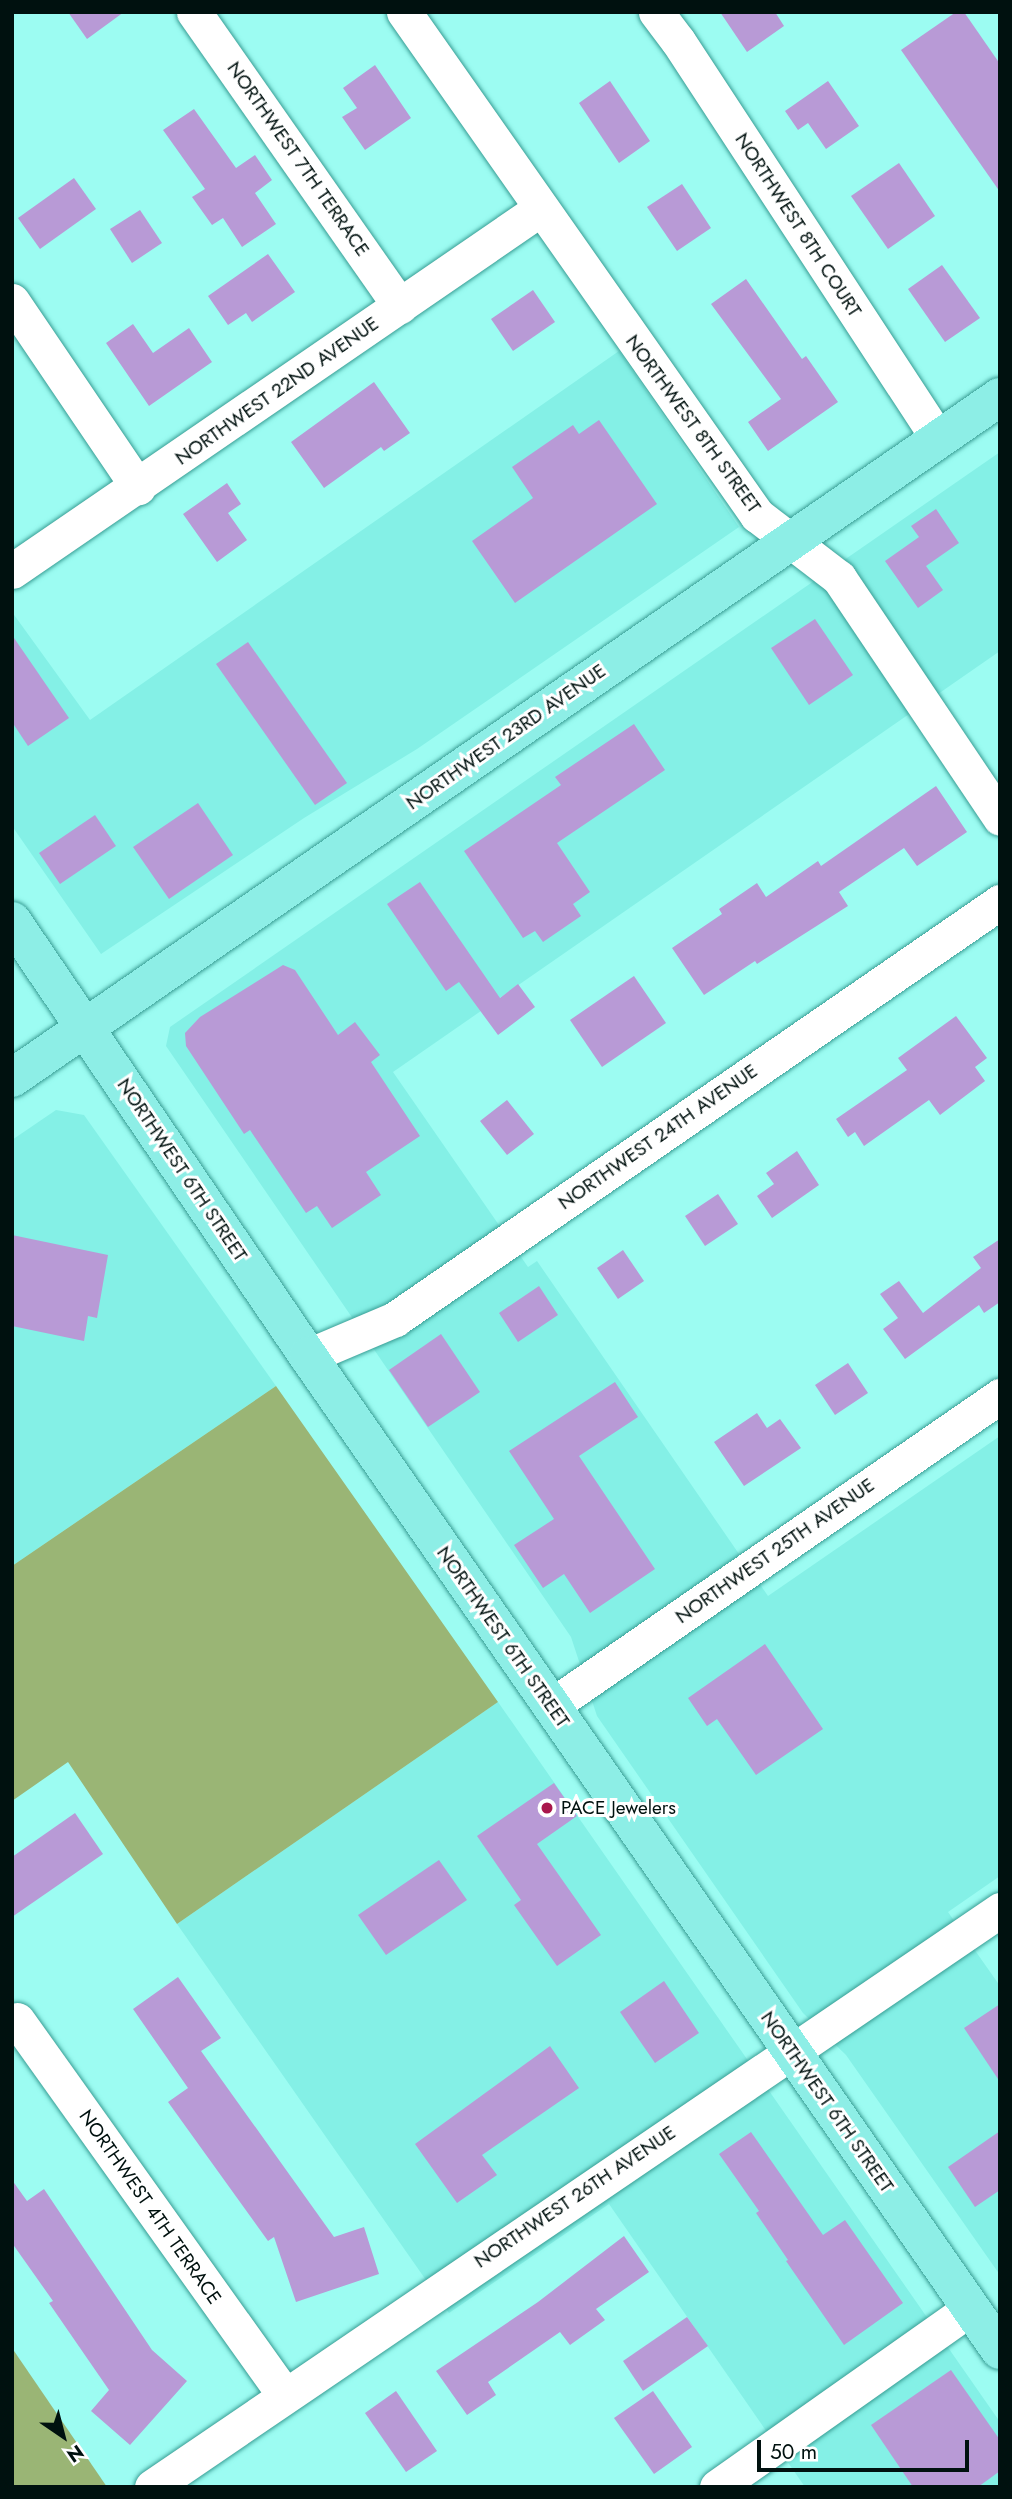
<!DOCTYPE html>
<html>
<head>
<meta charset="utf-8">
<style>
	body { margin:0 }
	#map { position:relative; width:1012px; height:2499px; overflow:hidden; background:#9cfcf2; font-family:Jost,sans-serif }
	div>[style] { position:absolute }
	.built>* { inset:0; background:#84f0e6 }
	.forest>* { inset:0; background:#9ab575 }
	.building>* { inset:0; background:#b89ad6 }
	.roads { filter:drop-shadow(0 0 2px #389d94) drop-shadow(0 0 2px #389d94) }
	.minor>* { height:35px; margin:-17.5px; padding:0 17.5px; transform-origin:17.5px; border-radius:17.5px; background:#fff }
	.major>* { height:38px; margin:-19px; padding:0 19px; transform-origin:19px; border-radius:19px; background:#8deee6 }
	.dots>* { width:19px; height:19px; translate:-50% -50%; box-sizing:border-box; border:4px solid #fff; border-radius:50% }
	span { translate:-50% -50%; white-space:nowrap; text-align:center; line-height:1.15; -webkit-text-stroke:6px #fff; paint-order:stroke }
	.street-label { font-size:19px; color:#00110f }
	.poi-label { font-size:19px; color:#00110f }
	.left { translate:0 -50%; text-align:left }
	.frame { position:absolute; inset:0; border:14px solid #00110f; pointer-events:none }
	.north { position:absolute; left:28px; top:2401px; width:70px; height:70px; -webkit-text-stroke:5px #fff; paint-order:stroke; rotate:145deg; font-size:19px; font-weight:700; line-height:28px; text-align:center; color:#00110f }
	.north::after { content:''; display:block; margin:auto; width:24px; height:32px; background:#00110f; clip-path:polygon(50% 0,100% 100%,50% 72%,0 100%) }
	.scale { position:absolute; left:757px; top:2440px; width:212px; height:32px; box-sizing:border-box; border:4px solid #00110f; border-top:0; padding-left:9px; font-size:21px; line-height:24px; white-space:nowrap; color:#00110f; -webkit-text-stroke:5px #fff; paint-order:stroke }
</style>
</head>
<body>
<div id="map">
	<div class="built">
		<div style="clip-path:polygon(619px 351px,739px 527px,417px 749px,304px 818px,101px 954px,12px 826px,12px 612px,90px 720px)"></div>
		<div style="clip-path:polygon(1000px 452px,1000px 651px,393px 1072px,528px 1267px,537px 1261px,768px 1596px,1000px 1436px,1000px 1876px,948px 1912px,1000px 1986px,1000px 2275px,846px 2055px,803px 2013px,597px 1716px,571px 1637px,166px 1046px,170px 1027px)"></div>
		<div style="clip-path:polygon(56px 1110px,84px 1115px,276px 1386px,12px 1566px,12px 1140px)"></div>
		<div style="clip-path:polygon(498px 1702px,1000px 2422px,1000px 2487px,805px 2487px,609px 2204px,449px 2313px,177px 1924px)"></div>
	</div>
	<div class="forest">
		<div style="clip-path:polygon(276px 1386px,498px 1702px,177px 1924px,68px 1762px,12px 1801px,12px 1566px)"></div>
		<div style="clip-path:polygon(12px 2348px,107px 2487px,12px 2487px)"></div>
	</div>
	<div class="building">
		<div style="clip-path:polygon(68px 12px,124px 12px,87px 39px)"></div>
		<div style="clip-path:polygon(720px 12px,775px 12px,784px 26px,747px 52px)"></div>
		<div style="clip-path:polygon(956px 12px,964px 12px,1000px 64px,1000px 192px,901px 50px)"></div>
		<div style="clip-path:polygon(375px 65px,411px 118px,365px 150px,342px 117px,357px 108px,343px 88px)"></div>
		<div style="clip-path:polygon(610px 81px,650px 141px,619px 163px,579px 103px)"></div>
		<div style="clip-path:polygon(828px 81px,859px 126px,826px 149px,808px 123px,798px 130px,785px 111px)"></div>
		<div style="clip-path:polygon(194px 109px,236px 168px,255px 155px,272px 180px,255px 193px,276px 224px,242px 247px,223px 218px,212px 225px,192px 197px,205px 189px,163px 130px)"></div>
		<div style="clip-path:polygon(899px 163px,935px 216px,888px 249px,851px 196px)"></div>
		<div style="clip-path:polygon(74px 178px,96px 209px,40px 249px,18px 218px)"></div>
		<div style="clip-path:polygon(682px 184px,711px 228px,677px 251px,647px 207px)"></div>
		<div style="clip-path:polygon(140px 210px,162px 243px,132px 263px,110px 229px)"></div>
		<div style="clip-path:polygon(268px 254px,295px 292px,252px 322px,246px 313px,228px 325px,208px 296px)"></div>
		<div style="clip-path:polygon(942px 265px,980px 318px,945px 342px,908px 289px)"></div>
		<div style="clip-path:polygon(746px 279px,802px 359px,806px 356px,838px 402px,768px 451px,748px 422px,781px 399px,711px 304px)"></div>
		<div style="clip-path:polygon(533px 290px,555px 322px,513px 351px,491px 319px)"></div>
		<div style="clip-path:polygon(133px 324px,153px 353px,189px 328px,212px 362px,149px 406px,106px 343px)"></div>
		<div style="clip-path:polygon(374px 382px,410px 433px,384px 451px,381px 447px,324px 488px,291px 442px)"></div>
		<div style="clip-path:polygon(599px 420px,657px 504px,515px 603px,472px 541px,533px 498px,512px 467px,573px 425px,579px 434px)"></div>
		<div style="clip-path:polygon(227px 483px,241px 504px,228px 513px,247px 540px,217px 562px,183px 514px)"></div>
		<div style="clip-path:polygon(936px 509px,959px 543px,926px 566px,943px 590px,918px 608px,885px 561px,919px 537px,911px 526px)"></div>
		<div style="clip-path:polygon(815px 619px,853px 675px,809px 705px,771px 648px)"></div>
		<div style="clip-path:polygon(12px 635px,69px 718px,28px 746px,12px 722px)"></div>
		<div style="clip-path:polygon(248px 642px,347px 783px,315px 805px,216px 664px)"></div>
		<div style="clip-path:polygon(634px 724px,665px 770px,557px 843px,590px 892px,573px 904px,581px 916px,543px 942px,535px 931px,523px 938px,464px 851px,561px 785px,555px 777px)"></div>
		<div style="clip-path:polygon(936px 786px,967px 832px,917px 866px,904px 848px,839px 892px,848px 906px,757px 964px,755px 961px,704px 995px,672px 948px,722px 914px,719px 909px,757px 883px,766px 897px,818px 861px,821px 866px)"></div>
		<div style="clip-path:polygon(198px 803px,233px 855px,169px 899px,133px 847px)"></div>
		<div style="clip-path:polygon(95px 815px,116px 846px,60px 884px,39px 853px)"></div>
		<div style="clip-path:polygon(420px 882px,500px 998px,518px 984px,535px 1007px,498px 1035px,459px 982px,446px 991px,387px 904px)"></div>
		<div style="clip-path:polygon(283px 965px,295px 970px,338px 1035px,355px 1022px,380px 1055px,371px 1062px,420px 1136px,366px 1172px,381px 1195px,332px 1228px,317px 1206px,306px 1213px,250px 1130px,244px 1134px,186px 1046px,185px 1033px,200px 1017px)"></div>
		<div style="clip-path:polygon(634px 976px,666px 1023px,602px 1067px,570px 1020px)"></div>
		<div style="clip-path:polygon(956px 1016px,987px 1058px,975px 1067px,985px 1081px,940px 1115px,929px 1100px,864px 1146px,855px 1132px,848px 1137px,836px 1119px,907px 1070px,898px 1058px)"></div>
		<div style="clip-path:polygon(507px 1100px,534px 1134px,507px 1155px,480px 1121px)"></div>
		<div style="clip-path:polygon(797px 1151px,819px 1185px,772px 1218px,757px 1196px,774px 1184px,766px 1173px)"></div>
		<div style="clip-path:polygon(718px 1194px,738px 1224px,705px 1246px,685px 1216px)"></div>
		<div style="clip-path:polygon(12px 1235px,108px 1255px,97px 1318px,88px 1316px,84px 1341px,12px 1326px)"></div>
		<div style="clip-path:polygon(1000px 1239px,1000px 1302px,984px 1313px,979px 1305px,905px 1359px,883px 1329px,898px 1318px,880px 1294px,899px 1281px,923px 1313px,981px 1268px,973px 1257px)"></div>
		<div style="clip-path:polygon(623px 1250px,644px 1281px,618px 1299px,597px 1268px)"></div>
		<div style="clip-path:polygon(539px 1286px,558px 1315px,518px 1342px,499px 1313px)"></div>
		<div style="clip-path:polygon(441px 1334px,480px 1392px,428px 1427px,389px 1370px)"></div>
		<div style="clip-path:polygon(848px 1363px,868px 1393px,835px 1415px,815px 1385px)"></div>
		<div style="clip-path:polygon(615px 1382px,638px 1417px,579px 1456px,655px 1569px,590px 1613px,564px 1574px,543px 1588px,514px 1545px,554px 1519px,509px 1451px)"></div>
		<div style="clip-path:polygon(757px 1413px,767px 1428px,780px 1419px,801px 1448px,744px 1486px,714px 1442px)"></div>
		<div style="clip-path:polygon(765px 1644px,823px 1729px,756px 1775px,717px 1719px,707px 1726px,688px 1698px)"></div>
		<div style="clip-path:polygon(554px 1783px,577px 1816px,537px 1844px,601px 1935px,557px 1966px,514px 1905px,521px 1900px,477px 1836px)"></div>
		<div style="clip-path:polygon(75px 1813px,103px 1854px,12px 1917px,12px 1857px)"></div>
		<div style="clip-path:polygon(439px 1860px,467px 1900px,386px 1955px,358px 1915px)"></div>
		<div style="clip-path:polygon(178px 1977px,221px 2038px,201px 2051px,334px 2237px,364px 2227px,379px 2274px,296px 2302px,274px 2237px,268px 2241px,168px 2102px,188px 2088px,133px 2009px)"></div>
		<div style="clip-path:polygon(664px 1981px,699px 2033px,655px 2063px,620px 2012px)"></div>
		<div style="clip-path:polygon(1000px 2004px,1000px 2082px,964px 2028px)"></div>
		<div style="clip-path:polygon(550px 2046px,579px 2088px,482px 2155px,497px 2175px,457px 2203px,415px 2144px)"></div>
		<div style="clip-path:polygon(1000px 2131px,1000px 2190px,975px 2207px,948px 2167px)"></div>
		<div style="clip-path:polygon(751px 2132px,823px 2235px,845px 2220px,903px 2303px,844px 2345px,786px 2261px,788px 2260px,756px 2213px,759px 2211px,719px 2154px)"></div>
		<div style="clip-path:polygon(12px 2180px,27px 2201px,44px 2189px,152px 2350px,187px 2381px,130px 2445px,91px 2411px,109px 2390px,49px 2303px,53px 2301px,12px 2243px)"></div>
		<div style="clip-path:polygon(624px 2236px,649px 2272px,596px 2309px,605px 2320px,570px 2345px,560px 2332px,488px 2382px,496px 2395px,467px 2415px,436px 2371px,538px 2302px)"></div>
		<div style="clip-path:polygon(687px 2317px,708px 2346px,643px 2391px,623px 2361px)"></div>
		<div style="clip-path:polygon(951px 2370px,1000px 2440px,1000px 2471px,978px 2487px,913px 2487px,871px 2425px)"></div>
		<div style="clip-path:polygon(396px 2391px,437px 2451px,406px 2472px,365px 2413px)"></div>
		<div style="clip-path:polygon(653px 2391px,692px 2447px,654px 2474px,614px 2418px)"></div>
	</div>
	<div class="roads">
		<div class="minor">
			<div style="left:194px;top:12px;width:359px;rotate:55deg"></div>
			<div style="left:404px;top:12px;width:615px;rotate:54.94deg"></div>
			<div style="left:757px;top:515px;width:103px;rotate:37.5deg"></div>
			<div style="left:839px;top:578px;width:289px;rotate:56.1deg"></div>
			<div style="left:656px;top:12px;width:36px;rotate:53deg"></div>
			<div style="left:678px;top:41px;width:475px;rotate:56.8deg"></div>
			<div style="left:12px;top:301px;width:225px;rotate:55.9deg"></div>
			<div style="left:12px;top:571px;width:640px;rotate:-34.43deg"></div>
			<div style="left:308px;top:1356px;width:95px;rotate:-23deg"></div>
			<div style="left:395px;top:1319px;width:735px;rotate:-34.58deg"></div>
			<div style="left:551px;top:1706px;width:546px;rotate:-34.62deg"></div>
			<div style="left:17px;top:2020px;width:460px;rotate:54.5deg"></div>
			<div style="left:152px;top:2487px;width:1026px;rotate:-34.23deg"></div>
			<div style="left:717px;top:2487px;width:311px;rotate:-35.2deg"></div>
		</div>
		<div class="major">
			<div style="left:12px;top:921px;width:526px;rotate:55.77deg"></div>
			<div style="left:308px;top:1356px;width:1211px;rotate:55.16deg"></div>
			<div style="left:12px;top:1078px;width:1200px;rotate:-34.58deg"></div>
		</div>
	</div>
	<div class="dots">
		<div style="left:547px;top:1808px;background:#a9164c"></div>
	</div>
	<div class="street-label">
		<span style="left:298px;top:159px;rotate:55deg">NORTHWEST 7TH TERRACE</span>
		<span style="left:798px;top:225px;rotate:57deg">NORTHWEST 8TH COURT</span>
		<span style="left:277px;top:391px;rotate:-35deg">NORTHWEST 22ND AVENUE</span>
		<span style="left:693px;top:424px;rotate:54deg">NORTHWEST 8TH STREET</span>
		<span style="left:506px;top:737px;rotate:-35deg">NORTHWEST 23RD AVENUE</span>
		<span style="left:658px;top:1137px;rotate:-35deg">NORTHWEST 24TH AVENUE</span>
		<span style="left:182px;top:1170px;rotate:56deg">NORTHWEST 6TH STREET</span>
		<span style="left:775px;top:1551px;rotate:-35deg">NORTHWEST 25TH AVENUE</span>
		<span style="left:503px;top:1637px;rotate:55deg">NORTHWEST 6TH STREET</span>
		<span style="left:827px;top:2102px;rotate:55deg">NORTHWEST 6TH STREET</span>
		<span style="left:575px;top:2197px;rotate:-34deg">NORTHWEST 26TH AVENUE</span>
		<span style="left:150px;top:2207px;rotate:55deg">NORTHWEST 4TH TERRACE</span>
	</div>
	<div class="poi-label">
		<span class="left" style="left:561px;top:1808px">PACE Jewelers</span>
	</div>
	<div class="frame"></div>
	<div class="north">N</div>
	<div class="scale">50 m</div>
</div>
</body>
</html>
